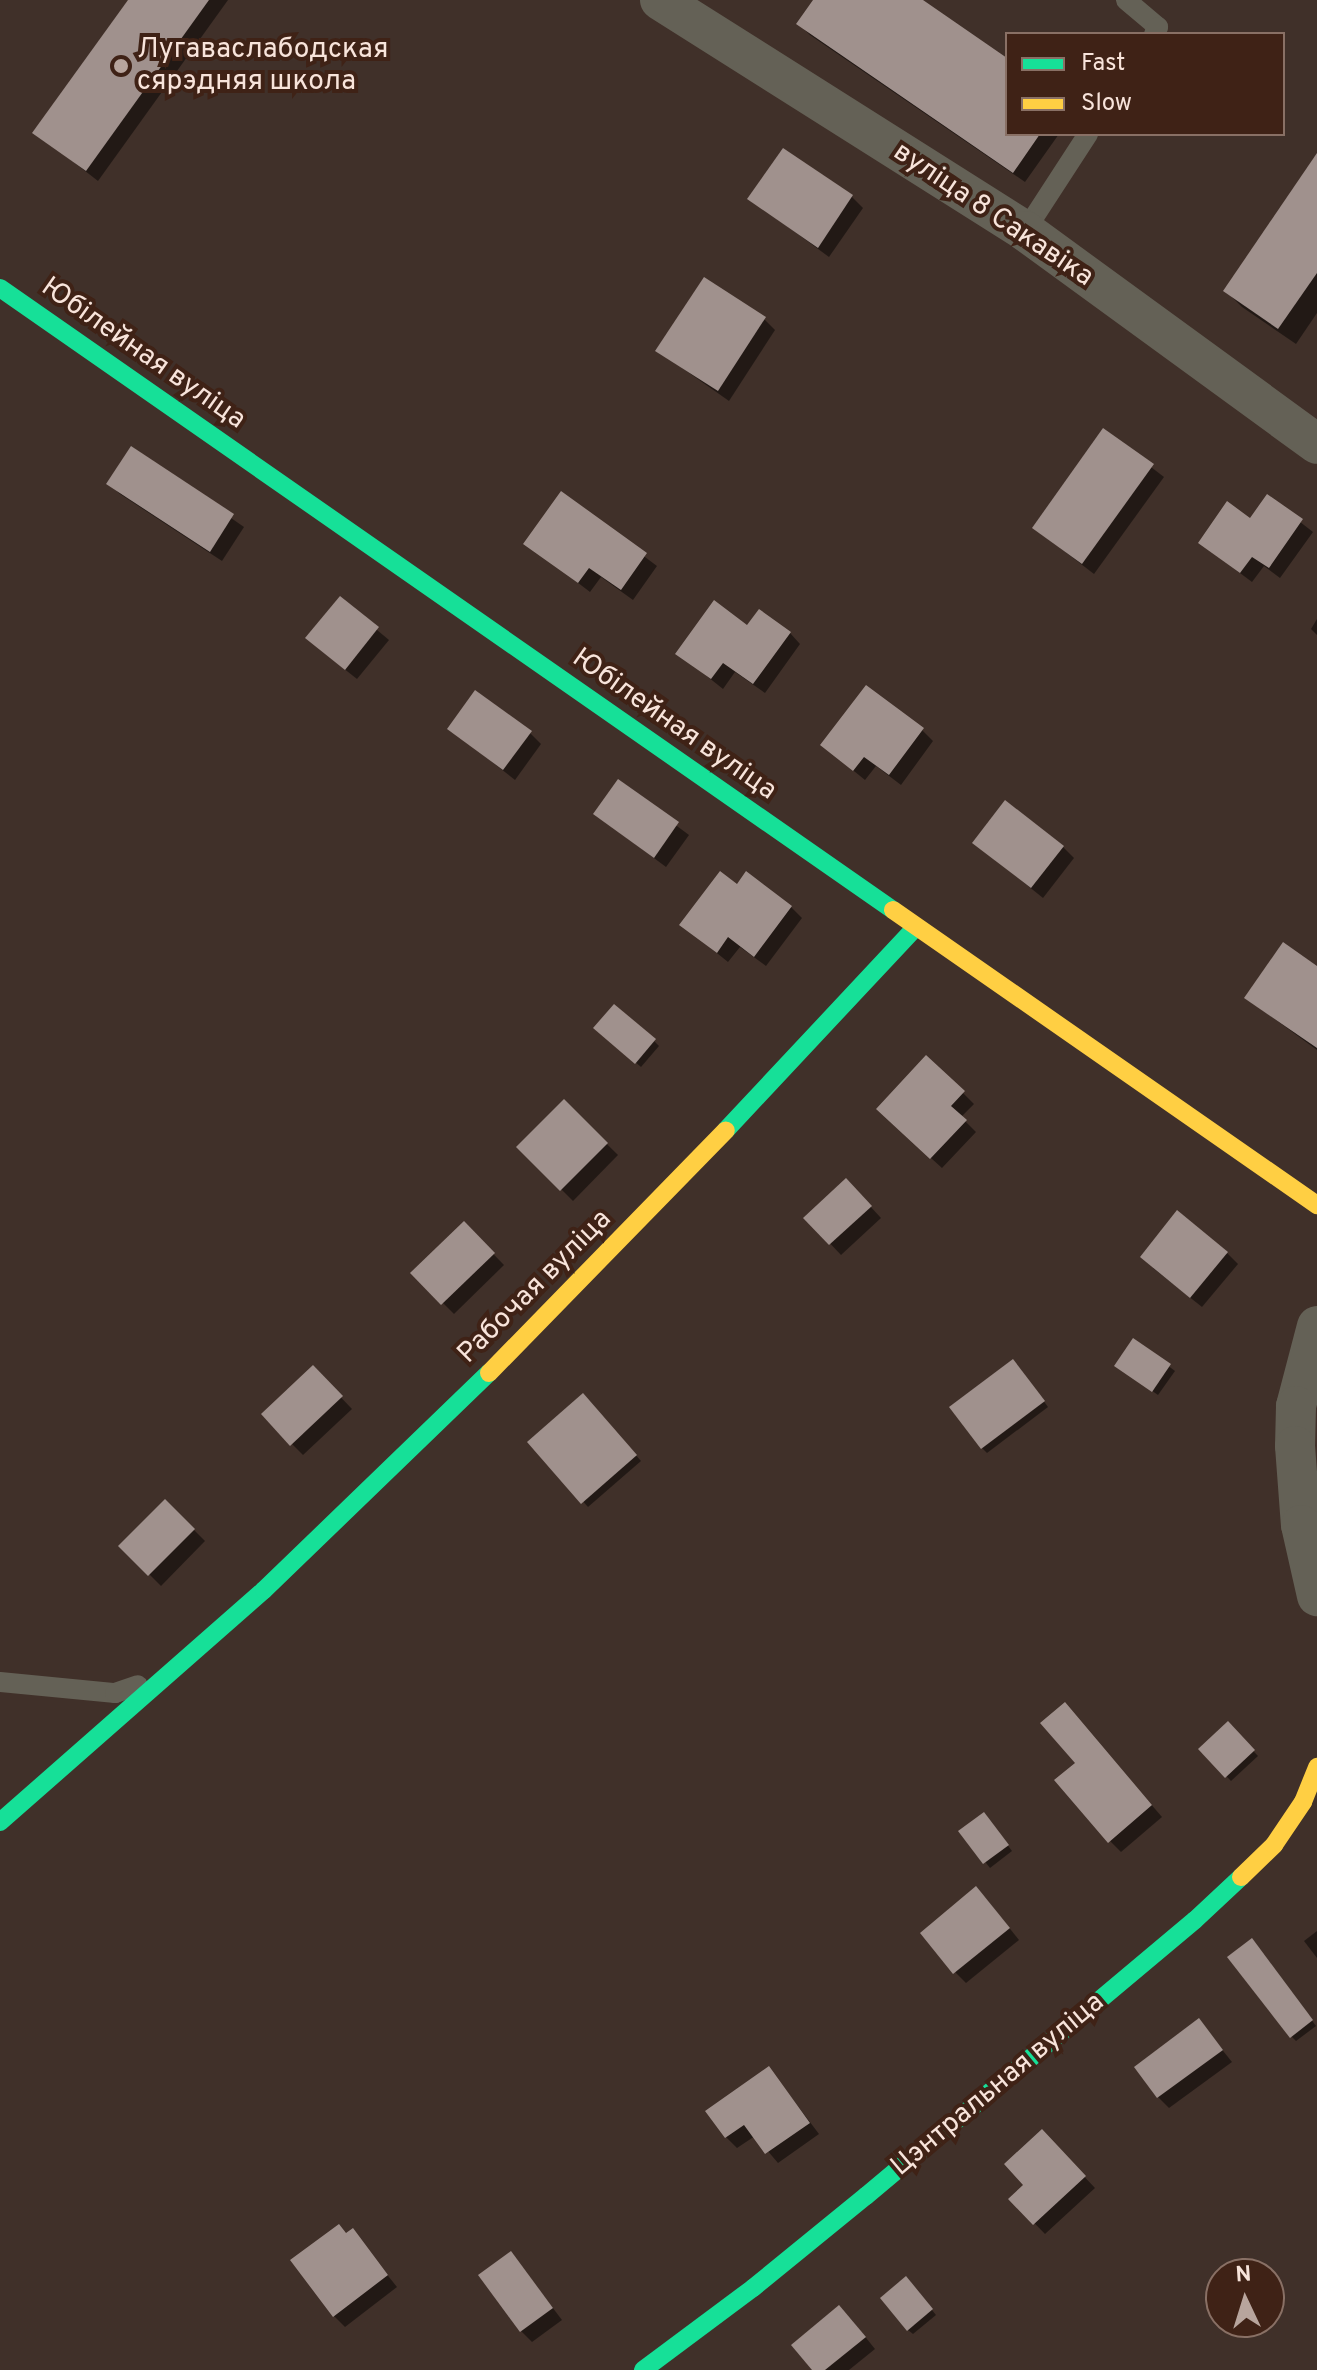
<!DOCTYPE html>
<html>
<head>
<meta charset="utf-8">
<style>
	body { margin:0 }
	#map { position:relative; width:1317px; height:2370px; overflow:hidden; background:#403029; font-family:Overpass,sans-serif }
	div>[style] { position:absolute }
	.shadow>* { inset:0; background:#0007 }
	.building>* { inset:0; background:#a0918d }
	.lane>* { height:20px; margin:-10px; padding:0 10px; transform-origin:10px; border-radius:10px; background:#646156 }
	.street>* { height:40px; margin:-20px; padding:0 20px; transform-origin:20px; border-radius:20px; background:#646156 }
	.fast>* { height:18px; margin:-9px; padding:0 9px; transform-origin:9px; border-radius:9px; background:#16e098 }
	.slow>* { height:18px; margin:-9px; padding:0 9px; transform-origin:9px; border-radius:9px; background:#ffcf43 }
	.dots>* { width:22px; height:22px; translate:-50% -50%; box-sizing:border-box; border:4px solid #3f2216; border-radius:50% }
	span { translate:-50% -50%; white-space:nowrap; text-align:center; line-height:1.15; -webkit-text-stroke:8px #3f2216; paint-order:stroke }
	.poi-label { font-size:28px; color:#f8e4db }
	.left { translate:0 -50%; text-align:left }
	.street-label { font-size:28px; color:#f8e4db }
	.legend { position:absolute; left:1005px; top:32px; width:280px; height:104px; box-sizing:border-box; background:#3f2216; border:2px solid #897065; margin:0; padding:10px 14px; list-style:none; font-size:24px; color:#f8e4db }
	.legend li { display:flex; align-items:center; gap:16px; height:40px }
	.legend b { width:40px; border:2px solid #897065 }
	.north { position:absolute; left:1205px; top:2258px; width:80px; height:80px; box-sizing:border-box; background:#3f2216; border:2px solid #897065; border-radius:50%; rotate:356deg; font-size:22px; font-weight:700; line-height:32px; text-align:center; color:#f8e4db }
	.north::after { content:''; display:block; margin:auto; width:28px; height:36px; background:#b8a59d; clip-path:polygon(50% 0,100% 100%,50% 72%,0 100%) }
</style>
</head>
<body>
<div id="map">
	<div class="shadow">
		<div style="clip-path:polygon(130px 0,228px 0,98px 181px,35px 132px)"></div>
		<div style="clip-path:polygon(815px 0,919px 0,1007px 60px,1007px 134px,1059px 134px,1025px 182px,810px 35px,799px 24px)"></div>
		<div style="clip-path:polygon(1317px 157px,1317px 313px,1296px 344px,1242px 307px,1225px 290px)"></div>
		<div style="clip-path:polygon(852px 197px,863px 208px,829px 257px,750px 199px)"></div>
		<div style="clip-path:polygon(764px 319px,775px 330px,729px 401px,658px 351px)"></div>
		<div style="clip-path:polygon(1104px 431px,1164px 477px,1094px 574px,1034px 528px)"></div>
		<div style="clip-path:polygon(132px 449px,244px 527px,222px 561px,120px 494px,109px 484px)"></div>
		<div style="clip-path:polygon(561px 494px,657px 566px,633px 600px,601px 577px,590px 592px,526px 543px)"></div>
		<div style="clip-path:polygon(1268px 497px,1313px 532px,1280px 578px,1264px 566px,1252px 582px,1200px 543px,1251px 521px)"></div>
		<div style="clip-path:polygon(340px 599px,389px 640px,357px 679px,319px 649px)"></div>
		<div style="clip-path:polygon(1317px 619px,1317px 635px,1311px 629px)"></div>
		<div style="clip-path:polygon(748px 628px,790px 633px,800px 644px,765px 693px,735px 672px,723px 689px,678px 653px)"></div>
		<div style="clip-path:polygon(449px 728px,530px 733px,541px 744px,515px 780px)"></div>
		<div style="clip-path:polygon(922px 730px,933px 741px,901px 785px,876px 766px,865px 780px,822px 745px)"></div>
		<div style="clip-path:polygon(618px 782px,689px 835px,666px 867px,595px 814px)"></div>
		<div style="clip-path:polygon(975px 843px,1063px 847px,1074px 858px,1043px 898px)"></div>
		<div style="clip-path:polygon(737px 887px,791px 907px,802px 918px,766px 966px,740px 947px,728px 962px,682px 925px)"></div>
		<div style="clip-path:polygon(1317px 968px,1317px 1050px,1246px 998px)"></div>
		<div style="clip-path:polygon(601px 1033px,654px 1041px,659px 1046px,641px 1067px)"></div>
		<div style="clip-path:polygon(963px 1093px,974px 1104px,961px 1117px,976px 1132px,942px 1168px,889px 1120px)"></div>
		<div style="clip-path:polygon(564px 1102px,618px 1155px,573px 1201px,519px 1147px)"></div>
		<div style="clip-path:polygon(857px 1192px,881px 1218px,841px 1255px,806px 1218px)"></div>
		<div style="clip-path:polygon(464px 1224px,504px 1265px,454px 1314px,413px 1273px)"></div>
		<div style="clip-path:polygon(1227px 1253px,1238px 1264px,1202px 1307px,1153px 1268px)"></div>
		<div style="clip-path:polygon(1134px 1340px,1175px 1371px,1158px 1395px,1122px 1370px)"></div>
		<div style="clip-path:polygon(1018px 1366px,1048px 1407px,987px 1453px,982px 1448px)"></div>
		<div style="clip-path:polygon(313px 1368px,352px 1409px,303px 1455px,292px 1444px)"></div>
		<div style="clip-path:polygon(588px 1400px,641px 1461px,588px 1507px,530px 1442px)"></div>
		<div style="clip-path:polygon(165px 1501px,205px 1541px,161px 1586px,121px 1546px)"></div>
		<div style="clip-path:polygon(1075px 1716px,1162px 1817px,1121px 1852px,1110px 1841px,1078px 1763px)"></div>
		<div style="clip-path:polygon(1227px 1724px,1258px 1756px,1231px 1781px,1200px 1749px)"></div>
		<div style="clip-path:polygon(989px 1820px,1012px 1851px,990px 1868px,961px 1831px)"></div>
		<div style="clip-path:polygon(987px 1900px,1019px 1940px,966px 1983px,955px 1972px)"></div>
		<div style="clip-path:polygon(1317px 1931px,1317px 1958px,1304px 1941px)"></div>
		<div style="clip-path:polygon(1257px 1946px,1316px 2026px,1296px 2041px,1291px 2036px)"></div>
		<div style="clip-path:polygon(1199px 2021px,1232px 2062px,1169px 2108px,1158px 2097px)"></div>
		<div style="clip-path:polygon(769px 2068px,819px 2134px,778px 2163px,755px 2136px,737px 2148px,726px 2137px)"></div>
		<div style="clip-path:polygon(1042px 2132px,1095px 2188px,1045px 2234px,1011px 2199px,1026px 2185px)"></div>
		<div style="clip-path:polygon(352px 2231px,397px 2287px,345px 2327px,334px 2316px,347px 2235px)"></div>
		<div style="clip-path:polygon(511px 2253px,562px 2320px,532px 2342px,521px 2331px)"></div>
		<div style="clip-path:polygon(911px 2284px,936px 2315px,913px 2334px,908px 2330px)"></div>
		<div style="clip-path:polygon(850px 2318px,875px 2349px,849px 2370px,815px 2370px)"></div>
	</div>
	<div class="building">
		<div style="clip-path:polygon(128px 0,209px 0,86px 171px,32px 133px)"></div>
		<div style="clip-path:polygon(813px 0,923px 0,1007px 58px,1007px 134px,1040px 134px,1013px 173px,796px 24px)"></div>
		<div style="clip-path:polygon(783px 148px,853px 195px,818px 248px,747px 199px)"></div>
		<div style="clip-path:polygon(1317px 153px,1317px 273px,1278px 329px,1223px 291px)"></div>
		<div style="clip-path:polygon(704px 277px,766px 317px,718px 391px,655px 351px)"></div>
		<div style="clip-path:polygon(1103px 428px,1154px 464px,1082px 564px,1032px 528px)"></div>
		<div style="clip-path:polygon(131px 446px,234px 514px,210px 552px,106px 484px)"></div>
		<div style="clip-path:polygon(561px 491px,647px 553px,621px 590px,589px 568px,578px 583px,523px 544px)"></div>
		<div style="clip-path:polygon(1267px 494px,1303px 519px,1269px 568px,1252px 557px,1240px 573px,1198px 543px,1227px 501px,1250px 518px)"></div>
		<div style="clip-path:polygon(340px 596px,379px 627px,345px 670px,305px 638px)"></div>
		<div style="clip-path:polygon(714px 600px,747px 625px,759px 609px,791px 632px,753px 684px,723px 663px,711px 679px,675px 654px)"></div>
		<div style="clip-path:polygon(866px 685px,924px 728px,889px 775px,864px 757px,853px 771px,820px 745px)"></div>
		<div style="clip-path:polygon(475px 690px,532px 731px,503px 770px,447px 729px)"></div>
		<div style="clip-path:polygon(618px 779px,679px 822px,654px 858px,593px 814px)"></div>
		<div style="clip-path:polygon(1005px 800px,1064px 846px,1031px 888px,972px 843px)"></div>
		<div style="clip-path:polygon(720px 871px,737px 884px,746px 871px,792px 906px,754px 957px,728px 937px,717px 953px,679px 925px)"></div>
		<div style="clip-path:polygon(1283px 942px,1317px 966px,1317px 1048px,1244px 998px)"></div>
		<div style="clip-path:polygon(614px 1004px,656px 1039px,635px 1064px,593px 1028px)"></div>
		<div style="clip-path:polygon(926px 1055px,965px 1091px,951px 1106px,967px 1120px,930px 1159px,876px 1109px)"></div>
		<div style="clip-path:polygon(564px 1099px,608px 1143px,560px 1191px,516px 1147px)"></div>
		<div style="clip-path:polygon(846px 1178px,872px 1206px,829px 1245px,803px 1218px)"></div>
		<div style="clip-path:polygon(1177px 1210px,1228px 1252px,1190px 1298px,1140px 1257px)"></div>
		<div style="clip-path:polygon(464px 1221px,495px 1253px,441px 1305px,410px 1273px)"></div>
		<div style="clip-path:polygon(1133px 1338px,1171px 1364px,1152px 1392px,1114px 1366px)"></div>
		<div style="clip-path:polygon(1013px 1359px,1045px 1401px,981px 1449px,949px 1407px)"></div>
		<div style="clip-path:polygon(313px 1365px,343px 1396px,290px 1446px,261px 1414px)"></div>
		<div style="clip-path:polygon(583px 1393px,637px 1455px,581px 1504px,527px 1442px)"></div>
		<div style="clip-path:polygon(165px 1499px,195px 1529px,148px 1576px,118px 1546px)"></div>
		<div style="clip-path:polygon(1065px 1702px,1152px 1805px,1108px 1843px,1054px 1780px,1075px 1763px,1040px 1723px)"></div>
		<div style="clip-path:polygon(1228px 1721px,1255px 1750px,1225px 1778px,1198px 1749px)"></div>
		<div style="clip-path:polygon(984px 1812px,1009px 1845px,983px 1864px,958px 1831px)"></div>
		<div style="clip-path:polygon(976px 1886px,1010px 1928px,953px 1974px,920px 1933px)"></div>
		<div style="clip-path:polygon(1252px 1938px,1313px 2020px,1290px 2038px,1227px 1957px)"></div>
		<div style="clip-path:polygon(1199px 2018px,1223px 2050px,1157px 2098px,1134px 2067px)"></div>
		<div style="clip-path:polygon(769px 2066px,810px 2123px,765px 2154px,744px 2125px,725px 2138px,705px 2111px)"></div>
		<div style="clip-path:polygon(1042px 2129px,1086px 2176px,1033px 2225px,1008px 2199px,1023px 2185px,1004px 2164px)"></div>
		<div style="clip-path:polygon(339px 2224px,346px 2233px,353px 2228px,388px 2275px,333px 2317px,290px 2260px)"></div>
		<div style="clip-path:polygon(511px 2251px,553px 2308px,520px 2332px,478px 2275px)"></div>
		<div style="clip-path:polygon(906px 2276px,933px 2309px,907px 2331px,880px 2298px)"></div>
		<div style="clip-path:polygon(839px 2305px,866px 2337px,825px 2370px,812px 2370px,791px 2345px)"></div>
	</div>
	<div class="lane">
		<div style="left:1126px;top:0;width:42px;rotate:40.2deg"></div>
		<div style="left:1158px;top:27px;width:8px;rotate:120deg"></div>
		<div style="left:1025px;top:231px;width:116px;rotate:-57deg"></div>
		<div style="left:0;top:1682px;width:116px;rotate:5.5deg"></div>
		<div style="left:115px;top:1693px;width:24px;rotate:-19deg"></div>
	</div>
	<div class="street">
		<div style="left:660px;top:0;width:432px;rotate:32.3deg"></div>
		<div style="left:1025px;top:231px;width:361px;rotate:36.1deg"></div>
		<div style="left:1317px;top:1326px;width:83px;rotate:104.7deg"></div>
		<div style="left:1296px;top:1406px;width:40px;rotate:91.4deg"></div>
		<div style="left:1295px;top:1446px;width:79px;rotate:85.7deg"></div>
		<div style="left:1301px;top:1525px;width:73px;rotate:77.3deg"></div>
	</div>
	<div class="fast">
		<div style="left:0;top:288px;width:1088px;rotate:34.86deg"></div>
		<div style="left:726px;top:1130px;width:277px;rotate:-46.9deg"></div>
		<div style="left:0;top:1822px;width:351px;rotate:-41.3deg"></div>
		<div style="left:264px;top:1590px;width:313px;rotate:-44deg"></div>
		<div style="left:643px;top:2370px;width:137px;rotate:-36.7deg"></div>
		<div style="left:753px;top:2288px;width:146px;rotate:-39.2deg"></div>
		<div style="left:866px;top:2196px;width:429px;rotate:-40deg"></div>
		<div style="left:1195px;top:1920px;width:63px;rotate:-43.1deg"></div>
	</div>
	<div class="slow">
		<div style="left:893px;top:910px;width:517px;rotate:34.83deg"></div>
		<div style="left:489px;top:1373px;width:339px;rotate:-45.7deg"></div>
		<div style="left:1241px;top:1877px;width:46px;rotate:-44.1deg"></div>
		<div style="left:1274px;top:1845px;width:52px;rotate:-56deg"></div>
		<div style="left:1303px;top:1802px;width:38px;rotate:-68deg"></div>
	</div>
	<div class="dots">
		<div style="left:121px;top:66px;background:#b8a59d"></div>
	</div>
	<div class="poi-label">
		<span class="left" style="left:137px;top:66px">Лугаваслабодская<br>сярэдняя школа</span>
	</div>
	<div class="street-label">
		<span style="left:993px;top:215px;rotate:34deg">вуліца 8 Сакавіка</span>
		<span style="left:143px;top:354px;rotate:35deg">Юбілейная вуліца</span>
		<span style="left:674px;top:725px;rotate:35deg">Юбілейная вуліца</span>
		<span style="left:535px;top:1287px;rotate:-45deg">Рабочая вуліца</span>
		<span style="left:998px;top:2085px;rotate:-40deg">Цэнтральная вуліца</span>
	</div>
	<ul class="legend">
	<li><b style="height:10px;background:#16e098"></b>Fast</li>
	<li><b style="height:10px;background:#ffcf43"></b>Slow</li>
	</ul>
	<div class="north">N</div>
</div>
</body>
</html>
